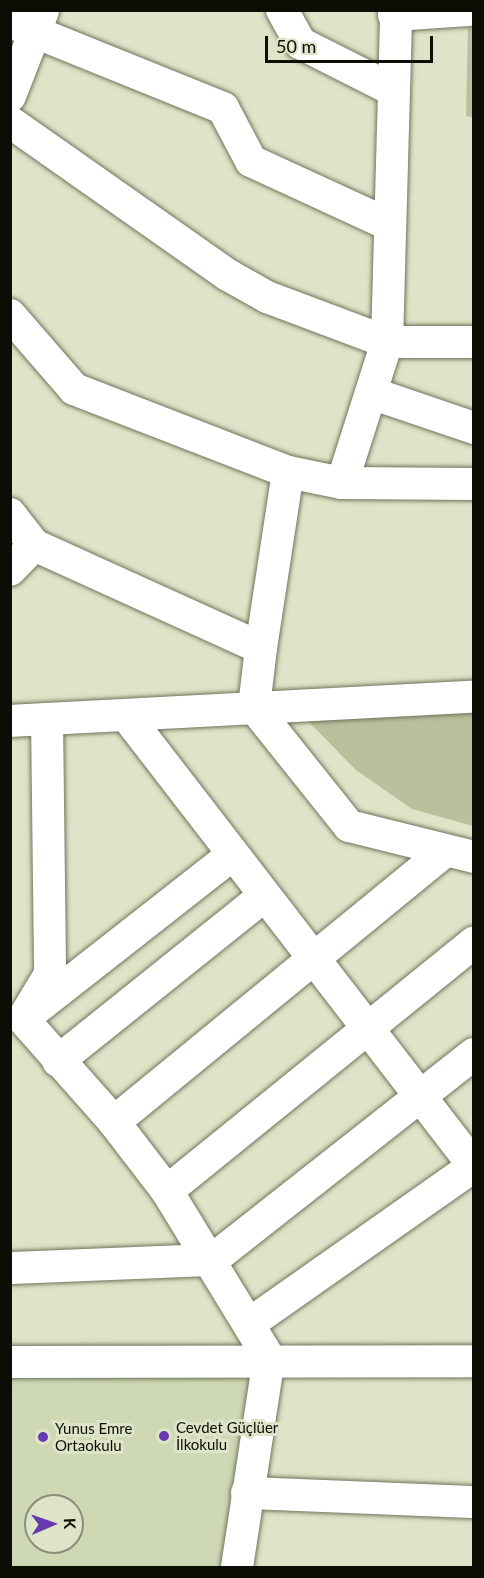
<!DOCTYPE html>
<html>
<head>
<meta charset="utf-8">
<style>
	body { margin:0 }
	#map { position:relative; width:484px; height:1578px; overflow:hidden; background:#dde4c7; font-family:Lato,sans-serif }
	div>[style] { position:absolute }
	.built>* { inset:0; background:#cfd8b4 }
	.green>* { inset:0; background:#b8c09d }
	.roads { filter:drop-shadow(0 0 2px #6f755c) drop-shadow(0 0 2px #6f755c) }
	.minor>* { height:32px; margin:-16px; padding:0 16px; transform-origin:16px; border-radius:16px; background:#fff }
	.dots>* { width:16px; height:16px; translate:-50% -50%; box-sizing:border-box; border:3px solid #dde4c7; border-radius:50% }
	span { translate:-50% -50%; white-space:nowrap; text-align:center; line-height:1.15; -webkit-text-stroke:6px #dde4c7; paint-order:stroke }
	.poi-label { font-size:15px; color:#0c0e05 }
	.left { translate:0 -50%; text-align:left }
	.frame { position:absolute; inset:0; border:12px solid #0c0e05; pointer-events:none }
	.north { position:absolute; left:24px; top:1494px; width:60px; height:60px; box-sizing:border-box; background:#dde4c7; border:2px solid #898e79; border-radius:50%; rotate:88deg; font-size:16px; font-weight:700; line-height:24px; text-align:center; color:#0c0e05 }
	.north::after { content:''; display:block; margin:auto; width:21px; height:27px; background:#6739b0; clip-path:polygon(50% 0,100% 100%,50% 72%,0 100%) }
	.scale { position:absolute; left:265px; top:36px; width:168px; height:27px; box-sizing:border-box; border:3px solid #0c0e05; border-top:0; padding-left:8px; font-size:18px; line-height:21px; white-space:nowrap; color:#0c0e05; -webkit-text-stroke:4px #dde4c7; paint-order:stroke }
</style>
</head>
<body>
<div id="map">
	<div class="built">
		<div style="clip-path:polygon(evenodd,261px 1364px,232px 1567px,11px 1567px,10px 1368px,261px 1364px,36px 1506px,72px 1506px,72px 1542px,36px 1542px,36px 1506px)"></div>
	</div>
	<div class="green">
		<div style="clip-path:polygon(468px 27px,473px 27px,473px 117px,466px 116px)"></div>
		<div style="clip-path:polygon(473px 704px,473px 826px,412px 809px,356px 770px,307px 720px)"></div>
	</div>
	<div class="roads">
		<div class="minor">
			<div style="left:282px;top:10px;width:38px;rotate:61deg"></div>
			<div style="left:300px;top:43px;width:104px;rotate:26.8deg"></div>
			<div style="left:394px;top:15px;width:74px;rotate:-3.9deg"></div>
			<div style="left:10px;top:22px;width:230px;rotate:22deg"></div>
			<div style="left:223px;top:108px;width:60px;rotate:62.2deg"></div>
			<div style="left:251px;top:161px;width:151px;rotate:24.7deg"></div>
			<div style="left:10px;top:96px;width:91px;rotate:-68.8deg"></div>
			<div style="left:10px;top:122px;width:266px;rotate:35.1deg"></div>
			<div style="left:228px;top:275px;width:45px;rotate:29.4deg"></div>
			<div style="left:267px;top:297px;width:128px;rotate:20.6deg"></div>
			<div style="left:387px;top:342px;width:332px;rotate:-88.4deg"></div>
			<div style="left:10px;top:315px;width:98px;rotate:49.1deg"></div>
			<div style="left:74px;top:389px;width:230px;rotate:21.2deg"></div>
			<div style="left:288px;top:472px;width:55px;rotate:11.5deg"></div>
			<div style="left:342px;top:483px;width:132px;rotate:0.4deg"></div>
			<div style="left:374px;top:394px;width:106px;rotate:18.8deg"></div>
			<div style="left:342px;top:483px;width:148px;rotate:-72.3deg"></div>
			<div style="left:387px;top:342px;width:87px"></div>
			<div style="left:10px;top:514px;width:39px;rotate:52deg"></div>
			<div style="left:34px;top:545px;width:249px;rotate:24.4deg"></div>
			<div style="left:261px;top:648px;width:59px;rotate:96.8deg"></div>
			<div style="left:254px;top:707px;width:152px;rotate:51.4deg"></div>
			<div style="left:349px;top:826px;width:129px;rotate:13.9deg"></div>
			<div style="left:10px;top:570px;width:35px;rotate:-46deg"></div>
			<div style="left:261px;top:648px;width:178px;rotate:-81.3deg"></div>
			<div style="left:126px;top:715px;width:570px;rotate:52.35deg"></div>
			<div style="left:47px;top:719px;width:255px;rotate:89.3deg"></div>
			<div style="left:50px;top:974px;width:52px;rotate:121deg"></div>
			<div style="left:23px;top:1019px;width:137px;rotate:48.5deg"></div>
			<div style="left:114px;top:1122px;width:87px;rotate:52.5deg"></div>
			<div style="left:167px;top:1191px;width:196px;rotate:58.6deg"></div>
			<div style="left:269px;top:1358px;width:212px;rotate:98.7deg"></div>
			<div style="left:10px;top:721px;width:465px;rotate:-3deg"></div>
			<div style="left:37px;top:1008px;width:248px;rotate:-38.1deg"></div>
			<div style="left:58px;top:1061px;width:264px;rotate:-38.7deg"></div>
			<div style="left:114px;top:1122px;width:428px;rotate:-39.3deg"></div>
			<div style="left:167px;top:1191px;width:395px;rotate:-39deg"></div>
			<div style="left:10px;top:1268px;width:202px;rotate:-2.3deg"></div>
			<div style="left:212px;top:1260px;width:333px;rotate:-38.2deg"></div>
			<div style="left:249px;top:1324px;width:275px;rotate:-35.1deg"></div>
			<div style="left:10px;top:1362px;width:464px;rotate:-0.1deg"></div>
			<div style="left:247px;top:1493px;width:227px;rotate:2.3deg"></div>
		</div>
	</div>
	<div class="dots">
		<div style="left:164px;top:1436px;background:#6739b0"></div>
		<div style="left:43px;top:1437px;background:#6739b0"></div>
	</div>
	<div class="poi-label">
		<span class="left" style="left:176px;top:1436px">Cevdet Güçlüer<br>İlkokulu</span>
		<span class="left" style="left:55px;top:1437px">Yunus Emre<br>Ortaokulu</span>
	</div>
	<div class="frame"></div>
	<div class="north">K</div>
	<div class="scale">50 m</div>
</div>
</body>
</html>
